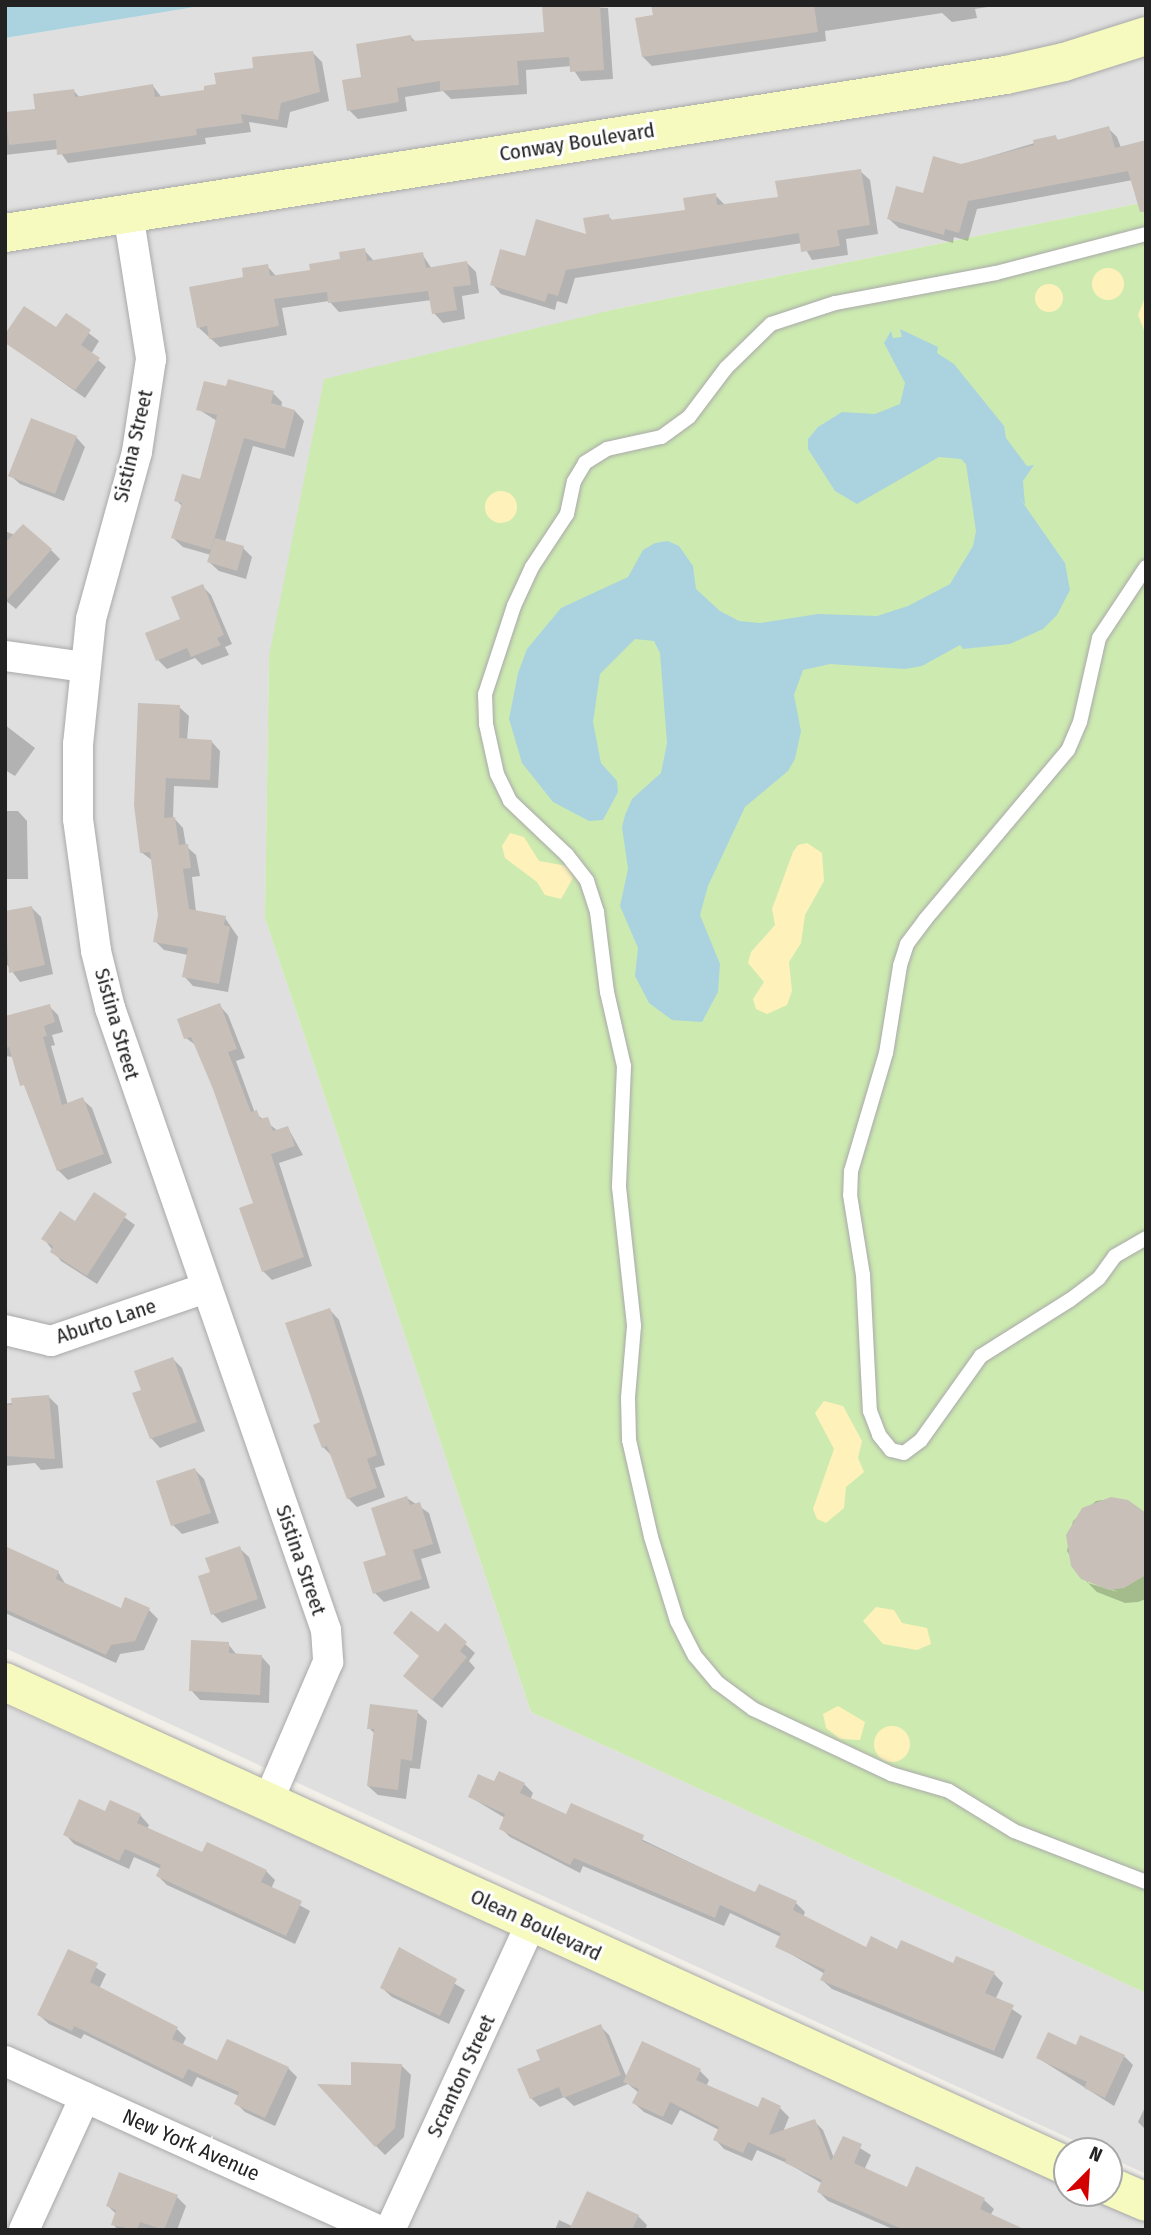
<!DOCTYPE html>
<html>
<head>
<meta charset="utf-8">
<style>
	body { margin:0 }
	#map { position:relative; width:1151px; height:2235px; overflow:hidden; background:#f2efe9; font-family:"Fira Sans Condensed",sans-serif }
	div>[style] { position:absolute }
	.residential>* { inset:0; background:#e0dfdf }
	.grass>* { inset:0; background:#cdebb0 }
	.sand>* { inset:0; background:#fff1ba }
	.round { border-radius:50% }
	.water>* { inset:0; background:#aad3df }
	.shadow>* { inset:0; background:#0003 }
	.building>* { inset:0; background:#c7bfb8 }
	.roads { filter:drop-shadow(0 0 2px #a9a9a9) drop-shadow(0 0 2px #a9a9a9) }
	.lane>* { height:14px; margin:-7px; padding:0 7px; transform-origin:7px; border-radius:7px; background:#fff }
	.street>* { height:30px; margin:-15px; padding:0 15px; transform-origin:15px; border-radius:15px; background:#fff }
	.secondary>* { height:38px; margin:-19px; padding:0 19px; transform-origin:19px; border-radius:19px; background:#f7fabf }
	span { translate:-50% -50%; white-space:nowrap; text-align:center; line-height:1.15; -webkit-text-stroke:6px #fff; paint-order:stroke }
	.street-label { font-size:21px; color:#222 }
	.frame { position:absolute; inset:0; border:7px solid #222; pointer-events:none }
	.north { position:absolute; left:1053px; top:2137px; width:70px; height:70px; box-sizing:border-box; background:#fff; border:2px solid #a7a7a7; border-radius:50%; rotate:24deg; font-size:19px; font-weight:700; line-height:28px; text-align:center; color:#222 }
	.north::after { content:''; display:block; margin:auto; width:24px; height:32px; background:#d40000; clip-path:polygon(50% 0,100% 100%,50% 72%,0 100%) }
</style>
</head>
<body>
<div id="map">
	<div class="residential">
		<div style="clip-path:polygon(207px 5px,1146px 5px,1146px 202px,616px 309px,269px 656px,265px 918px,531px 1712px,1146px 1993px,1146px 2174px,1109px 2157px,1109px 2151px,1097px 2151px,5px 1648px,5px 38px)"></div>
		<div style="clip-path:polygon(5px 1705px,1067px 2185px,1067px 2193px,1085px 2193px,1146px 2221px,1146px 2230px,5px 2230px)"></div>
	</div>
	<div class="grass">
		<div style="clip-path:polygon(1146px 202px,1146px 1993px,531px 1712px,265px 918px,269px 656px,324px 379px,616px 309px)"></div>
	</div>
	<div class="sand">
		<div class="round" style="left:1092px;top:268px;width:32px;height:32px"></div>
		<div class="round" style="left:1035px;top:284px;width:28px;height:28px"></div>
		<div style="clip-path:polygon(1146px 295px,1146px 335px,1138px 315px)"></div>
		<div class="round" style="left:485px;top:491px;width:32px;height:32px"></div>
		<div style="clip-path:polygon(510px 833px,524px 837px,539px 861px,567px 866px,573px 878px,561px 899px,545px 895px,537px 882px,505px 858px,502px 846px)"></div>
		<div style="clip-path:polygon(807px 843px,822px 853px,824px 881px,805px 915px,801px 943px,789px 962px,792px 991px,787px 1005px,767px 1014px,756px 1009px,753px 999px,764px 982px,748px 963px,751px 952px,775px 925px,772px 909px,793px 852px,798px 845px)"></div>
		<div style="clip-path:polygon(824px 1401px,843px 1406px,862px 1441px,858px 1458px,864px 1472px,846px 1487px,844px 1508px,826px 1523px,817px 1519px,813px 1509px,834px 1449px,815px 1413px)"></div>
		<div style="clip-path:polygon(876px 1607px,894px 1610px,902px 1623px,927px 1628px,931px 1644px,917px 1650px,883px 1644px,863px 1621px)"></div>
		<div style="clip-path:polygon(838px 1706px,865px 1722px,860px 1740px,840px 1739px,826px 1728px,823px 1714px)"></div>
		<div class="round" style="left:874px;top:1726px;width:36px;height:36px"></div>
	</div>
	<div class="water">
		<div style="clip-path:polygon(5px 5px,207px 5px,5px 38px)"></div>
		<div style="clip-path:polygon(900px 329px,938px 347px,937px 353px,954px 364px,1004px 426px,1006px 438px,1027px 466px,1034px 465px,1023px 481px,1025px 505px,1016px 493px,1065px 563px,1070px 590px,1057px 615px,1043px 629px,1010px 644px,963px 649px,960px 645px,922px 666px,905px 669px,830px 664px,803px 670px,794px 695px,801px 731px,795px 759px,788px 771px,745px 807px,708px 886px,700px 915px,720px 964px,718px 992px,702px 1022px,672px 1020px,649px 1003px,635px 976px,638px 948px,620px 906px,628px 869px,622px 827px,625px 815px,632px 799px,661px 773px,667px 743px,660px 653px,654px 641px,635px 639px,600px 674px,593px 722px,601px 763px,617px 781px,618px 792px,603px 820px,589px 821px,553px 802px,522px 763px,509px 719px,518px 673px,527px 649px,561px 608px,628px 577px,643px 550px,655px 543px,668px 541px,679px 546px,693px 566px,696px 589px,720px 611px,739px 621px,760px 623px,818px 614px,877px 616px,908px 606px,950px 584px,973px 546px,976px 531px,966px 464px,961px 459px,939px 457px,857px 504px,835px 491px,808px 449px,808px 439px,818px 427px,842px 412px,875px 414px,900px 404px,905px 383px,884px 343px,891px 331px,893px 338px,902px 337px)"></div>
	</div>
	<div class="shadow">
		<div style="clip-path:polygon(544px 5px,608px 8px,613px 79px,581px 81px,571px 66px,526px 70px,527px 94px,451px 99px,443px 91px,405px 97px,407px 111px,358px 119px,349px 110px,363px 79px,410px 36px,416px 42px,546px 34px)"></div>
		<div style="clip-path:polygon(653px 5px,1000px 5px,975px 9px,977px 18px,952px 22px,942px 13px,825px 31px,826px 41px,652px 66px,643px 57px,655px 16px)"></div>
		<div style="clip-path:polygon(313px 53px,322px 62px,329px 101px,290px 112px,287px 128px,249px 122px,251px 132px,205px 138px,206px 144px,68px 163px,58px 149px,5px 155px,5px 128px,74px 91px,80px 98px,153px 86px,162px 98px,206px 92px,255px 69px)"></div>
		<div style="clip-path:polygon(1108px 128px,1117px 137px,1133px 180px,977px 209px,968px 241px,954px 237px,953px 243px,899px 228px,889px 219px,961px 165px,1055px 137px,1059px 141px)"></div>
		<div style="clip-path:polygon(860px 171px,870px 180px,878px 234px,846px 239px,848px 255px,812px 260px,802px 243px,575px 278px,567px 304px,557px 301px,555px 310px,501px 294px,492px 284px,526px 258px,588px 237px,608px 216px,613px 221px,687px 212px,715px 195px,725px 205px,780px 198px)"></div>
		<div style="clip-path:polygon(364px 250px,374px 261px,422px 254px,432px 269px,467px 263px,476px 272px,479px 293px,462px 296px,465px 319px,443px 323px,434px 313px,432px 300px,339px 312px,329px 301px,282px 308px,287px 335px,220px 347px,199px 328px,245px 279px,267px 266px,277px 277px,312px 271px)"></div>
		<div style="clip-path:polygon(66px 316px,99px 341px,91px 354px,106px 367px,85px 398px,5px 342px,57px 330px)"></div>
		<div style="clip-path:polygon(227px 388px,273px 393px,282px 402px,281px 408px,295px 411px,304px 421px,294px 457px,253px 446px,225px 542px,243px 548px,252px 557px,246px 579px,219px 571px,209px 562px,211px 555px,183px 547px,173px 538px,183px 507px,176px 500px,201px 482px,217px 421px,198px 409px)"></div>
		<div style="clip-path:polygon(76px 437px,85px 447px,64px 501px,20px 484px,10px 475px)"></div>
		<div style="clip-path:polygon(5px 531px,51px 550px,60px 559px,16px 609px,5px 600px)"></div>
		<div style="clip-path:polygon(202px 586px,211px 595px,232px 644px,225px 647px,229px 655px,202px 665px,195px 658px,167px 669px,158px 660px)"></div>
		<div style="clip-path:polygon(179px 707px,189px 716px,187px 740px,211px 741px,220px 751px,218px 788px,174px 786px,173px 817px,183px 828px,186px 846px,196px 855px,200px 876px,192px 877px,196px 912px,225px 918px,238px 937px,228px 992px,193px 986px,184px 976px,188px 955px,164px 950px,155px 941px,160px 915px,153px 861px,141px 852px)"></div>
		<div style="clip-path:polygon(5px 725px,35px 748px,15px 776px,5px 770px)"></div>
		<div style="clip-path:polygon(5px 811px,18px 811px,27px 821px,28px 879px,5px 879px)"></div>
		<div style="clip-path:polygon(31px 907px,41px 917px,53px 974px,20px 982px,5px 962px,5px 913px)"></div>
		<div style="clip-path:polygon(219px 1005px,228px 1015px,245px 1058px,236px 1061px,255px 1113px,278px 1131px,288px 1128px,303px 1155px,279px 1163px,312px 1266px,272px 1280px,263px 1271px,255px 1204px,215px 1088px,197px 1046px,186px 1038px)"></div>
		<div style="clip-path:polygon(49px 1006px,58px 1015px,63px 1032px,52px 1035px,55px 1045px,51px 1046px,68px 1105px,82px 1099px,92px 1108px,112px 1163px,68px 1180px,58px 1170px,13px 1057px,5px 1056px,5px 1018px)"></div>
		<div style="clip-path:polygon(94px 1195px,135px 1225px,97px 1284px,61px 1261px,44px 1239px,76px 1223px)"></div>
		<div style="clip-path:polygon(330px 1310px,339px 1320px,385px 1465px,375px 1468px,385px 1497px,357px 1507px,348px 1498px,333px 1457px,323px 1447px)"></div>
		<div style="clip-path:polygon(173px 1359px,182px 1368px,205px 1431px,160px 1448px,151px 1438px,143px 1391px)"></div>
		<div style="clip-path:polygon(49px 1397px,58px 1406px,63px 1468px,41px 1470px,35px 1463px,5px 1466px,5px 1404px)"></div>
		<div style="clip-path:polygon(195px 1470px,204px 1479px,219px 1523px,182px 1534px,173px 1525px)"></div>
		<div style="clip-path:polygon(407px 1498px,429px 1513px,441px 1553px,421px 1559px,430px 1588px,384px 1602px,375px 1593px)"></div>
		<div style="clip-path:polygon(1111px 1499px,1146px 1515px,1146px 1599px,1138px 1602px,1125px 1603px,1097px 1592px,1088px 1583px,1118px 1592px,1088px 1579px,1088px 1583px,1067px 1551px,1073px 1521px,1096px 1501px)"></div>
		<div style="clip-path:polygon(5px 1547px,58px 1572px,66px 1585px,122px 1610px,149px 1610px,158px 1619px,144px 1650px,120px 1654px,116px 1663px,5px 1613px)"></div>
		<div style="clip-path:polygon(239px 1548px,249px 1557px,266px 1608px,222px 1623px,213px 1614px,212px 1573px)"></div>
		<div style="clip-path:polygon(445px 1626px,475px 1653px,469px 1661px,475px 1668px,442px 1708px,414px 1685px)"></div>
		<div style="clip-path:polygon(228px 1644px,237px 1655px,261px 1656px,270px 1666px,269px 1703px,200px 1700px,191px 1690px)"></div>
		<div style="clip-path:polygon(417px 1712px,427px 1721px,420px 1769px,410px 1768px,406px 1799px,378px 1795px,368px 1786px,375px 1734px,369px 1728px)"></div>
		<div style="clip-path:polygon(495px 1783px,524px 1784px,533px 1793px,530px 1800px,567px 1816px,572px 1806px,756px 1894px,796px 1903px,805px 1912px,803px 1917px,867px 1949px,898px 1951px,994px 1974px,1003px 1983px,996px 1998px,1022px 2016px,1003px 2059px,832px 1989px,822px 1980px,825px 1974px,777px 1946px,781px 1937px,730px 1913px,724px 1926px,583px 1866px,580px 1873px,510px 1837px,501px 1828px,505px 1818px,470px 1797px)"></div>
		<div style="clip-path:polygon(106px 1813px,140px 1815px,149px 1825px,147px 1829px,203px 1855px,266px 1871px,275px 1880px,271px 1889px,310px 1911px,295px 1944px,167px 1885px,158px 1876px,161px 1869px,134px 1857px,129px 1869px,74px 1844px,65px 1834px)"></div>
		<div style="clip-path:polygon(400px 1950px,465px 1990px,449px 2024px,392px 1997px,382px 1988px)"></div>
		<div style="clip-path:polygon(69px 1951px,106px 1974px,99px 1989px,177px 2029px,186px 2038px,182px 2046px,218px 2062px,288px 2068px,297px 2077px,275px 2126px,245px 2112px,236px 2103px,239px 2096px,197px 2077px,192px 2087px,84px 2034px,81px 2039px,49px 2024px,39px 2015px)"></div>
		<div style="clip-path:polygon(600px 2026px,609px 2035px,627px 2078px,700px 2071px,709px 2080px,706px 2087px,758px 2109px,780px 2108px,789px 2117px,783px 2132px,814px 2121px,823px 2130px,834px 2158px,844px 2138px,871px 2155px,864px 2170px,907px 2189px,917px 2168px,984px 2200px,994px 2209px,990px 2216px,1022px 2230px,895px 2230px,828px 2201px,819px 2192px,823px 2184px,789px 2164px,757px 2150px,752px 2161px,724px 2149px,715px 2139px,719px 2130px,680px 2110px,672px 2125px,644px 2112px,634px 2103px,639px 2093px,628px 2084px,574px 2106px,564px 2097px,540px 2107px,531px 2098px,543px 2061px)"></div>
		<div style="clip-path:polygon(1077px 2047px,1124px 2056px,1133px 2065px,1114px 2106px,1038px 2058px)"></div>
		<div style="clip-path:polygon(401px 2065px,411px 2075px,404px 2137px,385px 2155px,376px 2146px,352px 2087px)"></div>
		<div style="clip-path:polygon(1146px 2105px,1146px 2130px,1138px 2122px)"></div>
		<div style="clip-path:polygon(177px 2197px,186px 2206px,177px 2230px,118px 2230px,113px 2224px,116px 2214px,108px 2206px)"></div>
		<div style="clip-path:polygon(638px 2216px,647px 2225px,645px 2230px,555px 2230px,559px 2220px,572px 2226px)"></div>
	</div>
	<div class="building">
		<div style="clip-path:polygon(542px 5px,600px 5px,604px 70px,570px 72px,569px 57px,517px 61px,519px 85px,440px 91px,440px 81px,397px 88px,399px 102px,347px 111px,342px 80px,361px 77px,356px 44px,411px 35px,412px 41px,544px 32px)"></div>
		<div style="clip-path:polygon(651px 5px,814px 5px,818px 32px,642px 57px,635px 18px,653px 15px)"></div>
		<div style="clip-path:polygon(313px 51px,320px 92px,281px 103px,278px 120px,241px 114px,243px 123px,196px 129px,197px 135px,57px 155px,56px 140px,9px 145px,5px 112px,35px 109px,33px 94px,74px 89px,75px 97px,153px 84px,155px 97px,204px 90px,204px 86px,216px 84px,214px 73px,253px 68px,252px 57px)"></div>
		<div style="clip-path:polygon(1109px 126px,1115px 148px,1146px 140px,1146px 212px,1140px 212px,1128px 171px,968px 201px,959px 233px,945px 229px,944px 235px,887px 219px,896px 186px,923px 193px,933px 156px,961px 164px,1034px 145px,1033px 140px,1056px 135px,1057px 140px)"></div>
		<div style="clip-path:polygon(861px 169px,870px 225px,837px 230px,840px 246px,801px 252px,799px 233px,566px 270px,558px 296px,548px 293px,545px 302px,490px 285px,500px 249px,525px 256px,536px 219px,586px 234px,583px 218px,609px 214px,610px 220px,685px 210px,683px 198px,716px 193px,717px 205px,778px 197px,775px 181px)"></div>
		<div style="clip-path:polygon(365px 248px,367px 261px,423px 252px,426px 268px,467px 261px,471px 285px,453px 287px,457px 310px,432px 314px,428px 291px,328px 303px,327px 292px,274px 299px,279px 326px,209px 339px,207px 326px,197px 328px,189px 287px,243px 277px,242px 268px,268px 264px,270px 276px,310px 270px,309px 264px,340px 259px,339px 252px)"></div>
		<div style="clip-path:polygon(24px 306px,56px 327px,66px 313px,91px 330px,81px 345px,100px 358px,75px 390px,5px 343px,5px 334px)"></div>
		<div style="clip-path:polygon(228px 379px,274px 391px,271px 403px,295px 410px,285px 449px,244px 438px,211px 550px,171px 538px,182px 503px,174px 501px,182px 474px,200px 479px,217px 415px,196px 410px,204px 381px,226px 386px)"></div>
		<div style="clip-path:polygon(31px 418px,77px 436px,55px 494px,8px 476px)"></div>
		<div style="clip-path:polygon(23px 524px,52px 549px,5px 602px,5px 543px)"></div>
		<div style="clip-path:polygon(215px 538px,244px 546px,237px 571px,207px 562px)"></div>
		<div style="clip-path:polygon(203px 584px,224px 635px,217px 638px,221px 645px,191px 657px,187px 648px,156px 661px,145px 633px,180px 619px,171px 597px)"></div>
		<div style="clip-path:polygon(138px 703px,180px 705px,179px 738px,212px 740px,210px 780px,166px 778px,164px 818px,175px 817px,179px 845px,188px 844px,191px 868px,183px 869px,189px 909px,226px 916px,224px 925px,230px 927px,219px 984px,182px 977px,188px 948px,153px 942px,158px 915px,150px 852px,140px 853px,134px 805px)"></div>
		<div style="clip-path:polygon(32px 906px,45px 965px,9px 973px,5px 911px)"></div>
		<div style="clip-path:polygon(220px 1003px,237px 1049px,228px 1052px,251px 1112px,257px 1110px,260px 1119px,268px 1117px,273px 1131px,288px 1126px,295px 1146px,271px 1154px,304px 1257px,262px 1272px,239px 1208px,253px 1203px,213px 1089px,191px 1037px,184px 1039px,177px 1019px)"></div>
		<div style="clip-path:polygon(50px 1004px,55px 1022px,44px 1026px,47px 1036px,43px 1037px,62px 1105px,83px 1097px,104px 1154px,57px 1171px,24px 1085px,20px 1086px,9px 1047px,5px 1048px,5px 1016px)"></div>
		<div style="clip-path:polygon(94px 1192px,127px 1214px,87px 1276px,50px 1252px,53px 1246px,41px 1239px,60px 1211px,75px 1221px)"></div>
		<div style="clip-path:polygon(330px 1308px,377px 1455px,367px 1459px,377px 1488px,347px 1499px,327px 1446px,322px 1448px,313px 1425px,320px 1422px,285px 1323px)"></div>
		<div style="clip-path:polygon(173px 1357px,197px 1422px,150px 1439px,132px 1393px,141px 1390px,134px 1371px)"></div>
		<div style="clip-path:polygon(49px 1395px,55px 1459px,5px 1456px,5px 1405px,12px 1405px,11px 1398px)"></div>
		<div style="clip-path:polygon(195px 1468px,211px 1513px,171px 1526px,156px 1481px)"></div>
		<div style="clip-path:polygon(407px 1496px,410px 1505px,420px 1502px,433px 1544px,413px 1550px,422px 1579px,373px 1594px,363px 1562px,386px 1555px,371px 1508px)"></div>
		<div style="clip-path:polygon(1111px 1497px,1128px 1500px,1146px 1513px,1146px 1575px,1124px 1588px,1109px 1590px,1081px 1579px,1071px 1566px,1066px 1535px,1082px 1508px)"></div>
		<div style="clip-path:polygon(5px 1546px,59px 1571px,56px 1579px,121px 1608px,125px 1597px,150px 1608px,135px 1641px,111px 1645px,106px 1655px,5px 1609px)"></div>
		<div style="clip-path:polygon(240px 1546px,258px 1599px,211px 1615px,198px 1576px,210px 1572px,205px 1558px)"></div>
		<div style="clip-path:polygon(411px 1611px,438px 1632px,445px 1623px,467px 1642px,460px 1651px,467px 1657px,432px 1700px,403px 1676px,419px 1656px,393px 1633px)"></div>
		<div style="clip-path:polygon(191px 1640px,229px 1642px,229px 1653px,262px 1655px,260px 1695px,189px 1691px)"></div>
		<div style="clip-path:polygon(370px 1704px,418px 1710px,412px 1761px,401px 1759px,398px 1790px,367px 1786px,374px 1729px,367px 1729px)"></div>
		<div style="clip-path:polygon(499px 1771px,525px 1783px,520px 1793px,566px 1814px,571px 1803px,644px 1835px,642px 1841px,755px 1892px,759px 1884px,797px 1901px,793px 1910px,866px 1947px,871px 1936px,897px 1949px,901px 1940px,953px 1963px,956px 1956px,995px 1972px,985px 1993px,1014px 2005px,994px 2051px,820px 1980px,825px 1970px,775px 1947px,781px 1933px,720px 1905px,715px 1918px,574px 1858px,570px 1865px,499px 1829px,505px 1814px,468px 1797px,478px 1774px,494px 1781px)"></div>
		<div style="clip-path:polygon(79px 1799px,105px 1811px,110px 1800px,141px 1814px,137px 1823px,202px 1852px,207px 1842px,267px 1870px,261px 1882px,302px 1901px,286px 1936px,156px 1876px,161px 1865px,125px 1849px,119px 1861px,63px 1835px)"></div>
		<div style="clip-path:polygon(399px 1947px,457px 1979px,440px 2016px,380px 1988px)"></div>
		<div style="clip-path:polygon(68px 1949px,98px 1963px,90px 1982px,178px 2027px,172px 2039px,217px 2060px,227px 2039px,289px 2067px,265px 2118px,234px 2104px,239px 2092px,188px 2069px,183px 2079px,74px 2026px,72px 2031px,37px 2015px)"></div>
		<div style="clip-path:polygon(601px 2024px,621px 2075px,563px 2098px,559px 2087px,530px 2099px,517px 2069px,540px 2060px,536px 2050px)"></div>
		<div style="clip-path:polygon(1048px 2032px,1076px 2045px,1080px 2035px,1125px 2055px,1105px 2098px,1084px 2088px,1087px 2082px,1036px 2058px)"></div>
		<div style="clip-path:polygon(642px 2041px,701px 2069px,696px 2080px,758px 2107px,762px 2097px,781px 2106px,769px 2135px,815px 2119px,831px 2161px,843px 2136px,862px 2144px,854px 2163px,907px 2187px,916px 2166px,985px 2198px,980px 2209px,1026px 2230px,904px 2230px,817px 2192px,822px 2180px,785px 2163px,786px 2159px,748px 2142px,743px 2153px,713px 2140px,719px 2127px,670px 2102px,663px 2117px,632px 2103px,639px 2089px,623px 2082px)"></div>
		<div style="clip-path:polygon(351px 2062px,402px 2064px,395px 2128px,375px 2147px,317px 2084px,351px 2085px)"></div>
		<div style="clip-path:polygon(119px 2172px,178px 2195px,164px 2230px,140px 2222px,137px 2230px,111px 2225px,116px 2210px,106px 2206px)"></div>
		<div style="clip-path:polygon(587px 2191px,639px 2215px,632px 2230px,569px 2230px)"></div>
	</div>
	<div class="roads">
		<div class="lane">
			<div style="left:1146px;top:234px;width:155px;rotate:165.4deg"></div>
			<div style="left:996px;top:273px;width:164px;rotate:169.4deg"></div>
			<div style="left:835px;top:303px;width:67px;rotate:161.8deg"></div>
			<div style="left:771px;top:324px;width:63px;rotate:135.6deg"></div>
			<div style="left:726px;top:368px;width:61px;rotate:127.1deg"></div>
			<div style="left:689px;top:417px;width:34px;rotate:144deg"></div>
			<div style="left:661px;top:437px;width:55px;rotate:167.5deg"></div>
			<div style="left:607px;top:449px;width:26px;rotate:148deg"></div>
			<div style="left:585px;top:463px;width:21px;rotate:121deg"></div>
			<div style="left:574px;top:481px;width:34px;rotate:102deg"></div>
			<div style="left:567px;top:514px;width:64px;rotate:123.4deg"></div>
			<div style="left:532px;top:567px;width:43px;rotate:114.8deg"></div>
			<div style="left:514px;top:606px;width:93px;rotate:108.2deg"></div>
			<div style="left:485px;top:694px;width:30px;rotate:88deg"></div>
			<div style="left:486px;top:724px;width:51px;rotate:77.6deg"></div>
			<div style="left:497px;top:774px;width:30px;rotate:64deg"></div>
			<div style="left:510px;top:801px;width:79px;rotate:43.5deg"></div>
			<div style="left:567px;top:855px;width:33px;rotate:52deg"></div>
			<div style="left:587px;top:881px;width:33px;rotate:72deg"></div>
			<div style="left:597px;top:912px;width:81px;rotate:82.9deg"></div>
			<div style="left:607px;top:992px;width:76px;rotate:77.1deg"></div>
			<div style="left:624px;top:1066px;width:121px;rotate:92.4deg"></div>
			<div style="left:619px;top:1187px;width:140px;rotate:83.8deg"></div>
			<div style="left:634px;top:1326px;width:72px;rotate:94.8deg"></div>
			<div style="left:628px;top:1398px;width:42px;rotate:88.6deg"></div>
			<div style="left:629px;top:1440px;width:99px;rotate:77.2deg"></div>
			<div style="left:651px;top:1537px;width:88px;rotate:72.8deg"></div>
			<div style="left:677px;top:1621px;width:39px;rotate:63deg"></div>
			<div style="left:695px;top:1656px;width:35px;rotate:50deg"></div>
			<div style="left:718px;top:1683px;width:44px;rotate:36.6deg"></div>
			<div style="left:753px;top:1709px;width:153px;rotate:25.2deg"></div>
			<div style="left:891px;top:1774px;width:60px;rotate:16.3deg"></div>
			<div style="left:949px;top:1791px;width:76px;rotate:31.6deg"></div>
			<div style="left:1014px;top:1831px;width:142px;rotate:21.1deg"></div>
			<div style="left:1146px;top:567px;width:85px;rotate:123.5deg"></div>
			<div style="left:1099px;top:638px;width:86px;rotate:102.7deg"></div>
			<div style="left:1080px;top:722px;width:30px;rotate:113deg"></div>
			<div style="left:1068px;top:750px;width:222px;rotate:130.1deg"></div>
			<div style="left:925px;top:920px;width:30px;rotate:127deg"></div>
			<div style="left:907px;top:944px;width:23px;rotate:108deg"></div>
			<div style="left:900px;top:966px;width:88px;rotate:99.1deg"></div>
			<div style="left:886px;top:1053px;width:123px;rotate:106.5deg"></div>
			<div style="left:851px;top:1171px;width:24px;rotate:92deg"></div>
			<div style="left:850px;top:1195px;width:81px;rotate:80.8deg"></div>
			<div style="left:863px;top:1275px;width:136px;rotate:87.1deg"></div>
			<div style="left:870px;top:1411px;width:26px;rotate:69deg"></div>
			<div style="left:879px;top:1435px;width:19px;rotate:51deg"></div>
			<div style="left:891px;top:1450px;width:13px;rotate:13deg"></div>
			<div style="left:904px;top:1453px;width:21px;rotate:-37deg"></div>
			<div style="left:921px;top:1440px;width:103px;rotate:-54.5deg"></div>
			<div style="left:981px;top:1356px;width:105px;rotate:-32.2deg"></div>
			<div style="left:1070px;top:1300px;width:36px;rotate:-37deg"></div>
			<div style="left:1099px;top:1278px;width:27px;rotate:-54deg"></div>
			<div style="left:1115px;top:1256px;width:36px;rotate:-30deg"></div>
		</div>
		<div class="street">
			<div style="left:128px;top:213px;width:148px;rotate:81deg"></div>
			<div style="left:151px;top:359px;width:94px;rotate:98.6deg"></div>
			<div style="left:137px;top:452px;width:173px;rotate:105.4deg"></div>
			<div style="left:91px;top:619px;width:126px;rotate:95.9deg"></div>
			<div style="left:78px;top:744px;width:75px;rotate:90deg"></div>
			<div style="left:78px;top:819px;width:133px;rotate:82.2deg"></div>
			<div style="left:96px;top:951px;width:59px;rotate:76.2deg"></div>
			<div style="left:110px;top:1008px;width:658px;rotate:70.85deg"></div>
			<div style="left:326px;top:1630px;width:32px;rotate:86deg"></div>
			<div style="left:328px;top:1662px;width:151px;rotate:113.3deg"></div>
			<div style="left:5px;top:656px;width:81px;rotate:7.8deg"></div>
			<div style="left:5px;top:1330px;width:47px;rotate:13.4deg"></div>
			<div style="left:51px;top:1341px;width:164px;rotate:-18.9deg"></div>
			<div style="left:5px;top:2061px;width:409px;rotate:24.4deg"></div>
			<div style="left:24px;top:2230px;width:146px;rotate:-65.4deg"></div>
			<div style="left:390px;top:2230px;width:338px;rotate:-65.3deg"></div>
		</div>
		<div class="secondary">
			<div style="left:5px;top:233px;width:1013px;rotate:-8.97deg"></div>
			<div style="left:1006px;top:75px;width:59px;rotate:-12.6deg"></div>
			<div style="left:1064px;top:62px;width:86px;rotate:-17.6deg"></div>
			<div style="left:5px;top:1682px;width:1167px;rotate:24.5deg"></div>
			<div style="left:1109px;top:2186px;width:40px;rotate:23.4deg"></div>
		</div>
	</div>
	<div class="street-label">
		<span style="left:577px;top:142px;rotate:-9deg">Conway Boulevard</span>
		<span style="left:133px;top:446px;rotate:-77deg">Sistina Street</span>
		<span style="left:117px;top:1024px;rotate:74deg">Sistina Street</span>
		<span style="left:106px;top:1321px;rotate:-18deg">Aburto Lane</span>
		<span style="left:301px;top:1560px;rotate:71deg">Sistina Street</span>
		<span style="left:536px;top:1925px;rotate:25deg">Olean Boulevard</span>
		<span style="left:461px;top:2076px;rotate:-65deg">Scranton Street</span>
		<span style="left:191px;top:2145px;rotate:24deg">New York Avenue</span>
	</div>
	<div class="frame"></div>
	<div class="north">N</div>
</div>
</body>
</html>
